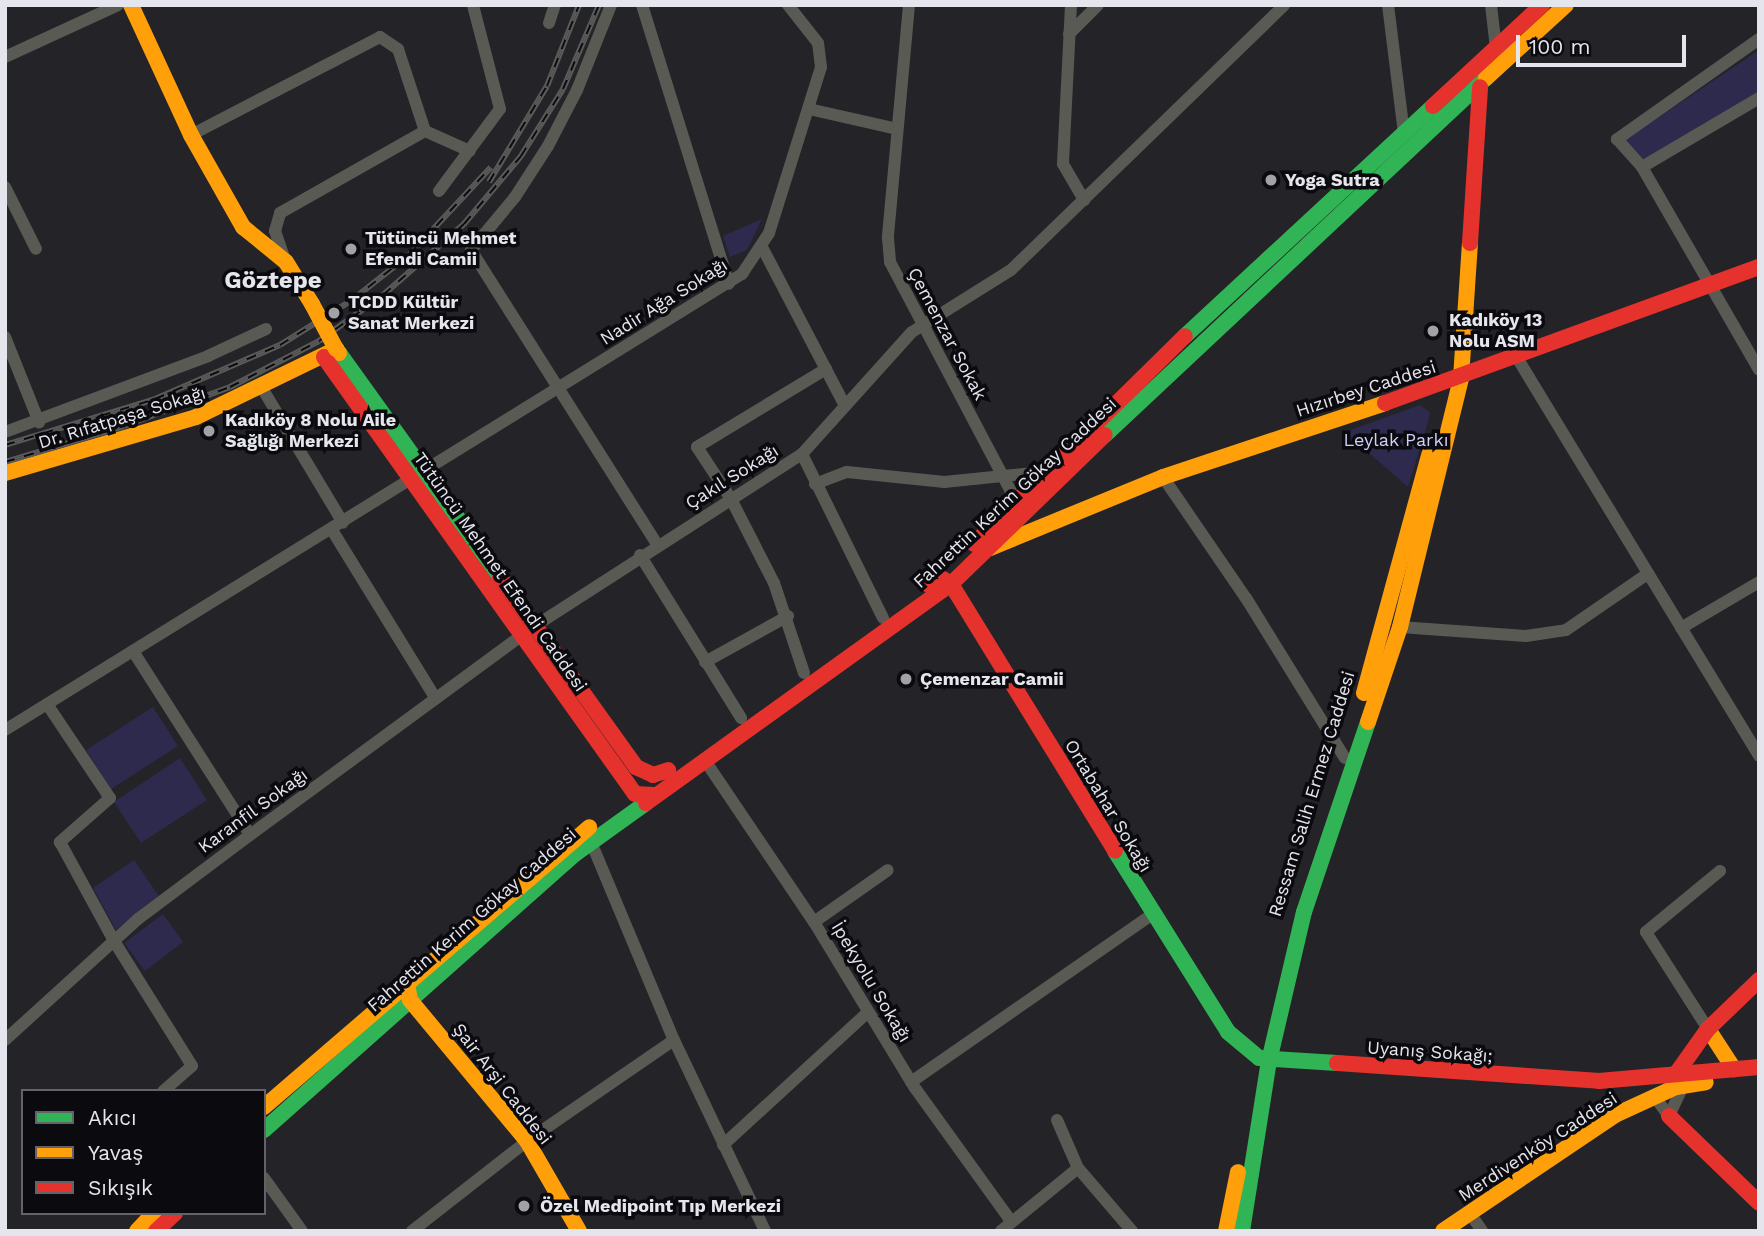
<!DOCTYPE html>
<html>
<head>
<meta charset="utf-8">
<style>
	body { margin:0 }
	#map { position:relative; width:1764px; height:1236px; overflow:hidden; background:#232328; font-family:"Work Sans",sans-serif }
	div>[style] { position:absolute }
	.green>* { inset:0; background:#2d2a4d }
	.street>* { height:12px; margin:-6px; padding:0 6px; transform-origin:6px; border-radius:6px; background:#595a53 }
	.fast>* { height:16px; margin:-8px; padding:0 8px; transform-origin:8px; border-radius:8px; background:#30b455 }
	.slow>* { height:16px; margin:-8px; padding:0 8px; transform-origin:8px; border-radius:8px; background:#ff9f0a }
	.jam>* { height:16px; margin:-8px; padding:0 8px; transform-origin:8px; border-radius:8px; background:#e5322d }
	.rail>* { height:6px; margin-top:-3px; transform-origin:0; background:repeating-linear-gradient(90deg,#0a0a0f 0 10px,#5a5a58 0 20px); box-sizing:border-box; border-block:2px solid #5a5a58 }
	.slow-bridge>* { height:16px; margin:-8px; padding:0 8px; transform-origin:8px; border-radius:8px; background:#ff9f0a }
	.dots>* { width:19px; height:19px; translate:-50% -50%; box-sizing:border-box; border:4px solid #0a0a0f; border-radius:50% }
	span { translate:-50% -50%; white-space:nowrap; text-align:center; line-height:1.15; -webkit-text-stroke:7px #0a0a0f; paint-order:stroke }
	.poi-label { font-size:18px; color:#e5e6ed; font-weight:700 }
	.left { translate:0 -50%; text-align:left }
	.street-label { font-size:18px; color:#e5e6ed }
	.park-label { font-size:18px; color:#cfcff7 }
	.district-label { font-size:24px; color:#e5e6ed; font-weight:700 }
	.frame { position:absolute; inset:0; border:7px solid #e5e6ed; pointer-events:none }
	.legend { position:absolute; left:21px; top:1089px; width:245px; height:126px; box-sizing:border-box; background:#0a0a0f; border:2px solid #626268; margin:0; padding:9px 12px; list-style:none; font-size:21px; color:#e5e6ed }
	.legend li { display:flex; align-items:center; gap:14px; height:35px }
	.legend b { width:35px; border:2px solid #626268 }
	.scale { position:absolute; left:1516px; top:35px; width:170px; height:32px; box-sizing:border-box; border:4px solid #e5e6ed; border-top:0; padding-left:9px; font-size:21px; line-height:24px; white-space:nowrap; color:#e5e6ed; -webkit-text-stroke:5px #0a0a0f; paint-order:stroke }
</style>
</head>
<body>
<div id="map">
	<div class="green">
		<div style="clip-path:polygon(1759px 50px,1759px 93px,1644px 159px,1625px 140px)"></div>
		<div style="clip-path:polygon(762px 219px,747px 250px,730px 257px,723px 236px)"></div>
		<div style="clip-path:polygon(1420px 405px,1430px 412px,1429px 419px,1408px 487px,1345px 432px)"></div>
		<div style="clip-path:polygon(153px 707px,178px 746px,111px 789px,86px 750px)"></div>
		<div style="clip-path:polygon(180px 758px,207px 800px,141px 843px,114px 802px)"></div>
		<div style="clip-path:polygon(134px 860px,159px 896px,116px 930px,93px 888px)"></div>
		<div style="clip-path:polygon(163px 914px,183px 942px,145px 971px,124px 943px)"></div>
	</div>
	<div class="street">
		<div style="left:611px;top:5px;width:92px;rotate:111.8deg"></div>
		<div style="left:577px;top:90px;width:63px;rotate:117.4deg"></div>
		<div style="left:548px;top:146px;width:61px;rotate:122.9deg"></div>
		<div style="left:515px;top:197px;width:69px;rotate:129.7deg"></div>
		<div style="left:471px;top:250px;width:348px;rotate:57.7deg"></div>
		<div style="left:642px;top:5px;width:292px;rotate:72.7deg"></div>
		<div style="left:909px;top:5px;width:234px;rotate:95.2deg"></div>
		<div style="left:888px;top:238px;width:24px;rotate:85deg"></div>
		<div style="left:890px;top:262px;width:270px;rotate:62.2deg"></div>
		<div style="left:1071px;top:5px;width:159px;rotate:92.9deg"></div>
		<div style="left:1063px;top:164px;width:42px;rotate:59.7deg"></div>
		<div style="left:1388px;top:5px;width:129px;rotate:82.9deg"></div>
		<div style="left:1491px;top:5px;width:43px;rotate:83.4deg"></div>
		<div style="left:549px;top:23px;width:19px;rotate:-72deg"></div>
		<div style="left:1069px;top:34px;width:41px;rotate:-45deg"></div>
		<div style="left:1759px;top:39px;width:174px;rotate:144.8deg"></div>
		<div style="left:1617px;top:139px;width:38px;rotate:48deg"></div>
		<div style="left:1642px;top:167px;width:234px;rotate:60deg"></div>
		<div style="left:5px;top:57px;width:124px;rotate:-24.7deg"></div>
		<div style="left:809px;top:109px;width:90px;rotate:12.8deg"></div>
		<div style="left:191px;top:135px;width:213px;rotate:-27.4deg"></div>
		<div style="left:380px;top:37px;width:22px;rotate:34deg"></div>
		<div style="left:398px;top:49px;width:86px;rotate:71.8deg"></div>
		<div style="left:425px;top:131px;width:49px;rotate:24deg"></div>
		<div style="left:1642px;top:167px;width:136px;rotate:-30.5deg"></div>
		<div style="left:5px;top:187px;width:69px;rotate:63.4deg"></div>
		<div style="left:439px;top:191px;width:102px;rotate:-53.4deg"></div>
		<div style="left:500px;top:109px;width:107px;rotate:-104.6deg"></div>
		<div style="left:762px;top:247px;width:177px;rotate:62.4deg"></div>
		<div style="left:285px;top:260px;width:31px;rotate:-109deg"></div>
		<div style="left:275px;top:231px;width:19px;rotate:-74deg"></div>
		<div style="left:280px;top:213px;width:167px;rotate:-29.5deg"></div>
		<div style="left:5px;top:337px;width:92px;rotate:68.2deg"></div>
		<div style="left:1516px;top:356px;width:468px;rotate:58.7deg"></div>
		<div style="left:262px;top:388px;width:157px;rotate:59deg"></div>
		<div style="left:5px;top:432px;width:217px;rotate:-20.5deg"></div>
		<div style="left:208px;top:356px;width:64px;rotate:-25deg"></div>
		<div style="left:802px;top:454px;width:183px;rotate:63.7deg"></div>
		<div style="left:1163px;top:477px;width:147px;rotate:55.6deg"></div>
		<div style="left:1246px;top:598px;width:188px;rotate:58.3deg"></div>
		<div style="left:815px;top:484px;width:34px;rotate:-21deg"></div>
		<div style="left:847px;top:472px;width:98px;rotate:5.9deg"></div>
		<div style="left:944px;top:482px;width:88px;rotate:-5.8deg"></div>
		<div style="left:1032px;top:473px;width:17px;rotate:-25deg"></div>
		<div style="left:332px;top:530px;width:198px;rotate:58.4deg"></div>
		<div style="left:640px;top:555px;width:192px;rotate:58.2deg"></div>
		<div style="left:1400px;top:627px;width:126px;rotate:4.1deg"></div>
		<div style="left:1526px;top:636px;width:40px;rotate:-8.5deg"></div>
		<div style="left:1566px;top:630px;width:97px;rotate:-34.5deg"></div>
		<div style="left:1681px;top:628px;width:91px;rotate:-30.5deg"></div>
		<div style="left:133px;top:651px;width:218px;rotate:57.5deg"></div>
		<div style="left:705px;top:662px;width:95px;rotate:-29deg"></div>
		<div style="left:804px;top:673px;width:95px;rotate:-108.4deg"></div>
		<div style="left:774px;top:583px;width:94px;rotate:-117.1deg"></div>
		<div style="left:731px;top:499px;width:62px;rotate:-123.2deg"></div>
		<div style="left:697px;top:447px;width:151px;rotate:-31.2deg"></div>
		<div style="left:47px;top:704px;width:113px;rotate:56.2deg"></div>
		<div style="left:110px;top:798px;width:67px;rotate:138.7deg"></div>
		<div style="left:60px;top:842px;width:113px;rotate:61.4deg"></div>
		<div style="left:114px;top:941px;width:147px;rotate:58deg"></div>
		<div style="left:192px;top:1066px;width:38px;rotate:139deg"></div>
		<div style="left:5px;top:730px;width:867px;rotate:-31.75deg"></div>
		<div style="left:742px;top:274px;width:49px;rotate:-56.6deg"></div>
		<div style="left:769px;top:233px;width:174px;rotate:-72.6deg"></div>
		<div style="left:821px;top:67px;width:24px;rotate:-97deg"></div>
		<div style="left:818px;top:43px;width:48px;rotate:-128.3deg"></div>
		<div style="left:704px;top:759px;width:197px;rotate:56deg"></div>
		<div style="left:814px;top:922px;width:194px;rotate:58.7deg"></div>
		<div style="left:915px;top:1088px;width:164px;rotate:54.2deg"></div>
		<div style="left:591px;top:842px;width:215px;rotate:67.3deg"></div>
		<div style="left:674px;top:1040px;width:212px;rotate:64.5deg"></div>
		<div style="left:814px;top:922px;width:90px;rotate:-35.1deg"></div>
		<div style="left:1708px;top:1029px;width:115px;rotate:-122.6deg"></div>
		<div style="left:1646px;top:932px;width:96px;rotate:-39.5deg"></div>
		<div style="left:5px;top:1040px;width:180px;rotate:-42.3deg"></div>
		<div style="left:138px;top:919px;width:140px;rotate:-36.9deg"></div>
		<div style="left:250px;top:835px;width:353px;rotate:-36.3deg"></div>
		<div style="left:535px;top:626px;width:318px;rotate:-32.8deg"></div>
		<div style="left:802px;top:454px;width:164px;rotate:-48deg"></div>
		<div style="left:912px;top:332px;width:117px;rotate:-32.1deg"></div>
		<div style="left:1011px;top:270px;width:380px;rotate:-44.1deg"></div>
		<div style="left:911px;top:1082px;width:292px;rotate:-34.8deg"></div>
		<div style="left:1655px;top:1097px;width:24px;rotate:54deg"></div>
		<div style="left:1669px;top:1116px;width:33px;rotate:-65deg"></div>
		<div style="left:1057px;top:1120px;width:52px;rotate:66.4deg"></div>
		<div style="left:723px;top:1145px;width:197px;rotate:-42.5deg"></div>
		<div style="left:264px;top:1178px;width:65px;rotate:54.4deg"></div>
		<div style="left:1471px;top:1215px;width:19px;rotate:55deg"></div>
		<div style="left:412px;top:1231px;width:146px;rotate:-38deg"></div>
		<div style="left:527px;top:1141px;width:178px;rotate:-34.5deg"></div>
		<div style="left:1001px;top:1231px;width:99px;rotate:-39.3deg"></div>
		<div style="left:1078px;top:1168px;width:83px;rotate:49.4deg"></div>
	</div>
	<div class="fast">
		<div style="left:1185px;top:336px;width:338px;rotate:-42.8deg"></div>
		<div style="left:339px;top:353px;width:276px;rotate:54.3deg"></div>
		<div style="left:1105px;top:435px;width:522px;rotate:-43.14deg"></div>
		<div style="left:1115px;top:851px;width:213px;rotate:58deg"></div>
		<div style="left:1228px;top:1032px;width:40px;rotate:40deg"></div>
		<div style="left:1259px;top:1058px;width:78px;rotate:3.7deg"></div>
		<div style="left:264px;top:1130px;width:416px;rotate:-41.6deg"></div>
		<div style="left:575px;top:854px;width:87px;rotate:-35.7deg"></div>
		<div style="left:1242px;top:1231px;width:172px;rotate:-81deg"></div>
		<div style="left:1269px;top:1061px;width:153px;rotate:-76.8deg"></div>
		<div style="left:1304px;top:912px;width:200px;rotate:-71.4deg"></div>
	</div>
	<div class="slow">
		<div style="left:131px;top:5px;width:143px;rotate:65.2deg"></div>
		<div style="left:191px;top:135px;width:106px;rotate:60.5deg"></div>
		<div style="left:243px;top:227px;width:55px;rotate:39.1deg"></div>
		<div style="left:286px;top:262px;width:49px;rotate:58.2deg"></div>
		<div style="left:1486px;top:78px;width:108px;rotate:-42.4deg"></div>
		<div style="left:5px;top:473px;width:199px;rotate:-16.3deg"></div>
		<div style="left:196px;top:417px;width:156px;rotate:-25.9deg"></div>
		<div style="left:336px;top:349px;width:5px;rotate:53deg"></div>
		<div style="left:990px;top:548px;width:187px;rotate:-22.3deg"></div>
		<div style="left:1163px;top:477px;width:234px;rotate:-18.4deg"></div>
		<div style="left:1364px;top:693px;width:247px;rotate:-74.7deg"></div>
		<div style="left:1368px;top:722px;width:100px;rotate:-71.4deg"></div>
		<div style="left:1400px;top:627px;width:256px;rotate:-76.2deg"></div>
		<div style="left:1461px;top:378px;width:135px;rotate:-86.2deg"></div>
		<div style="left:408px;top:989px;width:11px;rotate:80deg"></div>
		<div style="left:410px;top:1000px;width:183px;rotate:50.3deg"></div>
		<div style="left:527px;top:1141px;width:104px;rotate:60deg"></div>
		<div style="left:1708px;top:1029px;width:48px;rotate:57deg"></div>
		<div style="left:264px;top:1107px;width:429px;rotate:-40.7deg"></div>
		<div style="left:137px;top:1231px;width:25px;rotate:-47deg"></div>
		<div style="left:1226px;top:1231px;width:60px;rotate:-78.5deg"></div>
		<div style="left:1443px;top:1231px;width:207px;rotate:-34deg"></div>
		<div style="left:1615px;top:1115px;width:67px;rotate:-24.7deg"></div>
		<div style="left:1676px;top:1087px;width:30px;rotate:-9deg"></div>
	</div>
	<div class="jam">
		<div style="left:1433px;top:106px;width:149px;rotate:-42.8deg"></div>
		<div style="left:1470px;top:243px;width:156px;rotate:-86.3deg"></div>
		<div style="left:324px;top:357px;width:536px;rotate:54.56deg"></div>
		<div style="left:635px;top:794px;width:19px;rotate:3deg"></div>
		<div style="left:1385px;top:403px;width:398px;rotate:-20deg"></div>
		<div style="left:974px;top:544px;width:296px;rotate:-44.6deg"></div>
		<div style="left:500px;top:577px;width:234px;rotate:54.4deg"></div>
		<div style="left:636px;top:767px;width:19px;rotate:25deg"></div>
		<div style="left:653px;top:775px;width:16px;rotate:-18deg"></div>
		<div style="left:929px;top:585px;width:15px;rotate:-23deg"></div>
		<div style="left:943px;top:579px;width:9px;rotate:32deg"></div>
		<div style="left:951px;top:584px;width:313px;rotate:58.4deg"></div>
		<div style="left:646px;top:803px;width:375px;rotate:-35.7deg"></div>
		<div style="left:951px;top:584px;width:214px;rotate:-44.1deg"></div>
		<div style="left:1337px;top:1063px;width:263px;rotate:3.9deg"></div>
		<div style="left:1599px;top:1081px;width:161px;rotate:-5deg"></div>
		<div style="left:1676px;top:1074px;width:55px;rotate:-54.6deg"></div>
		<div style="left:1708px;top:1029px;width:71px;rotate:-43.9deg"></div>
		<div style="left:1669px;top:1116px;width:125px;rotate:44deg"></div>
		<div style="left:156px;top:1231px;width:26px;rotate:-43deg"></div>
	</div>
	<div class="rail">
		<div style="left:489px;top:182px;width:112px;rotate:-58.9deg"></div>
		<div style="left:547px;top:86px;width:87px;rotate:-68.4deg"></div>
		<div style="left:5px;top:445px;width:157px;rotate:-17deg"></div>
		<div style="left:155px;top:399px;width:136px;rotate:-23.4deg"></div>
		<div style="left:280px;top:345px;width:85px;rotate:-32deg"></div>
		<div style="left:352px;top:300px;width:73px;rotate:-38.3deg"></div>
		<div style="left:409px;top:255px;width:120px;rotate:-47deg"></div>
		<div style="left:5px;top:462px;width:124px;rotate:-16.8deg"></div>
		<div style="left:124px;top:426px;width:113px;rotate:-20.2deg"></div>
		<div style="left:230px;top:387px;width:100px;rotate:-27.3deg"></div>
		<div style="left:319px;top:341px;width:79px;rotate:-35.7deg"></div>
		<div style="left:383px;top:295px;width:108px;rotate:-41.2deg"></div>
		<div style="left:464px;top:224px;width:89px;rotate:-50deg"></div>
		<div style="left:521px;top:156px;width:79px;rotate:-57.9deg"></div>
		<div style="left:563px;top:89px;width:91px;rotate:-66.8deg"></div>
	</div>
	<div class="slow-bridge">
		<div style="left:312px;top:304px;width:51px;rotate:61.9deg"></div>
	</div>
	<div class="dots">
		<div style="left:1271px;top:180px;background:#a1a2a8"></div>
		<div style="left:351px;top:249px;background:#a1a2a8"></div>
		<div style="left:334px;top:313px;background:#a1a2a8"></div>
		<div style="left:1433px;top:331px;background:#a1a2a8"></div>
		<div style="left:209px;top:431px;background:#a1a2a8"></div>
		<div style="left:906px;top:679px;background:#a1a2a8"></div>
		<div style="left:524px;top:1206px;background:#a1a2a8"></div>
	</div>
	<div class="poi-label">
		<span class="left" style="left:1285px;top:180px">Yoga Sutra</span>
		<span class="left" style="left:365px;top:249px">Tütüncü Mehmet<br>Efendi Camii</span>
		<span class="left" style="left:348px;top:313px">TCDD Kültür<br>Sanat Merkezi</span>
		<span class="left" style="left:1449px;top:331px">Kadıköy 13<br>Nolu ASM</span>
		<span class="left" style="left:225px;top:431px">Kadıköy 8 Nolu Aile<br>Sağlığı Merkezi</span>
		<span class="left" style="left:920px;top:679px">Çemenzar Camii</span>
		<span class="left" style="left:540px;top:1206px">Özel Medipoint Tıp Merkezi</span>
	</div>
	<div class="street-label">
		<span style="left:664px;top:302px;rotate:-32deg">Nadir Ağa Sokağı</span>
		<span style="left:947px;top:334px;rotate:62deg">Çemenzar Sokak</span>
		<span style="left:1366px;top:389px;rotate:-18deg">Hızırbey Caddesi</span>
		<span style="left:122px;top:418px;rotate:-17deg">Dr. Rıfatpaşa Sokağı</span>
		<span style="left:732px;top:477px;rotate:-32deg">Çakıl Sokağı</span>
		<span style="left:1015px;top:493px;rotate:-43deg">Fahrettin Kerim Gökay Caddesi</span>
		<span style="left:500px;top:572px;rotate:55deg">Tütüncü Mehmet Efendi Caddesi</span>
		<span style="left:1312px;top:794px;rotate:-73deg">Ressam Salih Ermez Caddesi</span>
		<span style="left:1108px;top:806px;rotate:59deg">Ortabahar Sokağı</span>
		<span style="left:253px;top:811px;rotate:-36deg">Karanfil Sokağı</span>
		<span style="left:472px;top:920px;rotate:-41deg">Fahrettin Kerim Gökay Caddesi</span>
		<span style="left:871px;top:982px;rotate:59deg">İpekyolu Sokağı</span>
		<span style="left:1430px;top:1052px;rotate:4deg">Uyanış Sokağı;</span>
		<span style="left:502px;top:1084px;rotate:52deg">Şair Arşi Caddesi</span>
		<span style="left:1538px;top:1147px;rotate:-33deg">Merdivenköy Caddesi</span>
	</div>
	<div class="park-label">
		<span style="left:1396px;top:440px">Leylak Parkı</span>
	</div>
	<div class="district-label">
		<span style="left:273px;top:281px">Göztepe</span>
	</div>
	<div class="frame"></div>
	<ul class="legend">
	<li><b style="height:9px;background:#30b455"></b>Akıcı</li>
	<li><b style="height:9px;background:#ff9f0a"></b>Yavaş</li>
	<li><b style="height:9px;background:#e5322d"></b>Sıkışık</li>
	</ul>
	<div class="scale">100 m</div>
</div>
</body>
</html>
